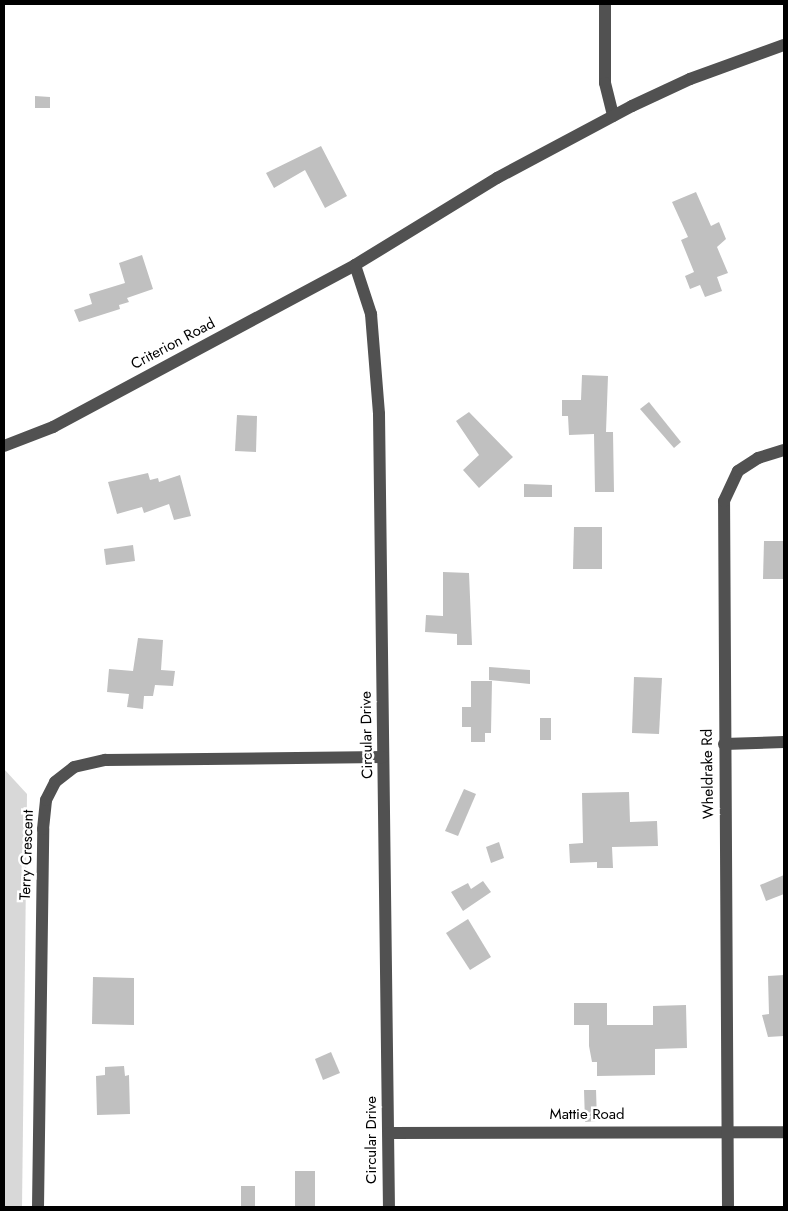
<!DOCTYPE html>
<html>
<head>
<meta charset="utf-8">
<style>
	body { margin:0 }
	#map { position:relative; width:788px; height:1211px; overflow:hidden; background:#fff; font-family:Jost,sans-serif }
	div>[style] { position:absolute }
	.green>* { inset:0; background:#d8d8d8 }
	.building>* { inset:0; background:#c0c0c0 }
	.minor>* { height:12px; margin:-6px; padding:0 6px; transform-origin:6px; border-radius:6px; background:#515151 }
	span { translate:-50% -50%; white-space:nowrap; text-align:center; line-height:1.15; -webkit-text-stroke:5px #fff; paint-order:stroke }
	.street-label { font-size:15px; color:#000 }
	.frame { position:absolute; inset:0; border:5px solid #000; pointer-events:none }
</style>
</head>
<body>
<div id="map">
	<div class="green">
		<div style="clip-path:polygon(4px 769px,27px 794px,22px 1207px,4px 1207px)"></div>
	</div>
	<div class="building">
		<div style="clip-path:polygon(35px 96px,50px 97px,50px 108px,35px 108px)"></div>
		<div style="clip-path:polygon(321px 146px,347px 196px,325px 208px,305px 170px,274px 188px,266px 173px)"></div>
		<div style="clip-path:polygon(696px 192px,711px 226px,719px 222px,726px 239px,717px 247px,728px 273px,717px 277px,722px 291px,705px 297px,700px 285px,690px 289px,685px 276px,694px 272px,681px 240px,688px 237px,672px 202px)"></div>
		<div style="clip-path:polygon(142px 255px,153px 289px,127px 298px,129px 302px,119px 305px,120px 309px,79px 322px,74px 310px,92px 304px,89px 294px,125px 283px,119px 263px)"></div>
		<div style="clip-path:polygon(582px 375px,608px 376px,606px 432px,613px 432px,614px 492px,595px 492px,594px 434px,569px 435px,568px 416px,562px 416px,562px 400px,581px 400px)"></div>
		<div style="clip-path:polygon(649px 402px,681px 442px,674px 448px,640px 409px)"></div>
		<div style="clip-path:polygon(469px 412px,513px 457px,479px 488px,463px 470px,479px 455px,456px 421px)"></div>
		<div style="clip-path:polygon(237px 415px,257px 416px,256px 452px,235px 451px)"></div>
		<div style="clip-path:polygon(148px 473px,150px 480px,158px 478px,159px 482px,180px 475px,191px 516px,174px 520px,169px 504px,144px 513px,142px 507px,117px 514px,108px 482px)"></div>
		<div style="clip-path:polygon(524px 484px,552px 485px,552px 497px,524px 497px)"></div>
		<div style="clip-path:polygon(574px 527px,602px 527px,602px 569px,573px 569px)"></div>
		<div style="clip-path:polygon(764px 541px,784px 541px,784px 579px,763px 579px)"></div>
		<div style="clip-path:polygon(133px 545px,135px 561px,106px 565px,104px 549px)"></div>
		<div style="clip-path:polygon(443px 572px,469px 573px,472px 645px,457px 645px,457px 634px,425px 632px,426px 615px,443px 616px)"></div>
		<div style="clip-path:polygon(138px 638px,163px 640px,161px 670px,175px 671px,173px 686px,155px 685px,153px 696px,144px 696px,143px 709px,127px 707px,129px 694px,107px 692px,109px 669px,133px 671px)"></div>
		<div style="clip-path:polygon(489px 667px,530px 670px,530px 684px,489px 680px)"></div>
		<div style="clip-path:polygon(634px 677px,662px 678px,659px 734px,632px 733px)"></div>
		<div style="clip-path:polygon(471px 681px,492px 681px,491px 733px,485px 733px,485px 742px,471px 742px,471px 727px,462px 727px,462px 707px,471px 707px)"></div>
		<div style="clip-path:polygon(540px 718px,551px 718px,551px 740px,540px 740px)"></div>
		<div style="clip-path:polygon(464px 789px,476px 794px,458px 836px,445px 831px)"></div>
		<div style="clip-path:polygon(629px 792px,630px 822px,657px 821px,658px 846px,612px 847px,613px 868px,597px 868px,597px 862px,570px 863px,569px 844px,583px 843px,582px 793px)"></div>
		<div style="clip-path:polygon(499px 842px,504px 858px,491px 863px,486px 847px)"></div>
		<div style="clip-path:polygon(784px 875px,784px 894px,766px 901px,760px 885px)"></div>
		<div style="clip-path:polygon(483px 881px,491px 892px,463px 911px,451px 892px,468px 883px,471px 889px)"></div>
		<div style="clip-path:polygon(468px 919px,491px 957px,470px 970px,446px 933px)"></div>
		<div style="clip-path:polygon(784px 975px,784px 1036px,768px 1037px,762px 1015px,769px 1014px,768px 976px)"></div>
		<div style="clip-path:polygon(93px 977px,134px 978px,134px 1025px,92px 1024px)"></div>
		<div style="clip-path:polygon(574px 1003px,607px 1003px,607px 1025px,653px 1025px,653px 1006px,686px 1005px,687px 1048px,655px 1049px,655px 1075px,597px 1076px,597px 1062px,592px 1062px,589px 1046px,589px 1025px,574px 1025px)"></div>
		<div style="clip-path:polygon(331px 1052px,340px 1073px,323px 1080px,315px 1059px)"></div>
		<div style="clip-path:polygon(124px 1066px,125px 1076px,129px 1075px,130px 1114px,97px 1115px,96px 1076px,105px 1075px,105px 1067px)"></div>
		<div style="clip-path:polygon(584px 1090px,596px 1090px,597px 1121px,585px 1122px)"></div>
		<div style="clip-path:polygon(295px 1171px,315px 1171px,315px 1207px,295px 1207px)"></div>
		<div style="clip-path:polygon(241px 1186px,255px 1186px,255px 1207px,241px 1207px)"></div>
	</div>
	<div class="minor">
		<div style="left:605px;top:4px;width:79px;rotate:90deg"></div>
		<div style="left:605px;top:83px;width:34px;rotate:76deg"></div>
		<div style="left:355px;top:265px;width:52px;rotate:71.9deg"></div>
		<div style="left:371px;top:314px;width:100px;rotate:85.4deg"></div>
		<div style="left:379px;top:414px;width:793px;rotate:89.28deg"></div>
		<div style="left:4px;top:446px;width:53px;rotate:-21.2deg"></div>
		<div style="left:53px;top:427px;width:343px;rotate:-28.2deg"></div>
		<div style="left:355px;top:265px;width:167px;rotate:-31.5deg"></div>
		<div style="left:497px;top:178px;width:153px;rotate:-28.1deg"></div>
		<div style="left:632px;top:106px;width:64px;rotate:-25deg"></div>
		<div style="left:690px;top:79px;width:100px;rotate:-19.9deg"></div>
		<div style="left:724px;top:744px;width:60px;rotate:-1.9deg"></div>
		<div style="left:389px;top:1133px;width:395px;rotate:-0.1deg"></div>
		<div style="left:38px;top:1207px;width:378px;rotate:-89.2deg"></div>
		<div style="left:43px;top:829px;width:29px;rotate:-84deg"></div>
		<div style="left:46px;top:800px;width:20px;rotate:-63deg"></div>
		<div style="left:55px;top:782px;width:24px;rotate:-38deg"></div>
		<div style="left:74px;top:767px;width:32px;rotate:-13deg"></div>
		<div style="left:105px;top:760px;width:278px;rotate:-0.6deg"></div>
		<div style="left:728px;top:1207px;width:706px;rotate:-90.32deg"></div>
		<div style="left:724px;top:501px;width:33px;rotate:-65deg"></div>
		<div style="left:738px;top:471px;width:24px;rotate:-33deg"></div>
		<div style="left:758px;top:458px;width:27px;rotate:-17deg"></div>
	</div>
	<div class="street-label">
		<span style="left:173px;top:344px;rotate:-28deg">Criterion Road</span>
		<span style="left:367px;top:735px;rotate:-91deg">Circular Drive</span>
		<span style="left:708px;top:774px;rotate:-91deg">Wheldrake Rd</span>
		<span style="left:27px;top:855px;rotate:-88deg">Terry Crescent</span>
		<span style="left:587px;top:1115px">Mattie Road</span>
		<span style="left:372px;top:1140px;rotate:-90deg">Circular Drive</span>
	</div>
	<div class="frame"></div>
</div>
</body>
</html>
